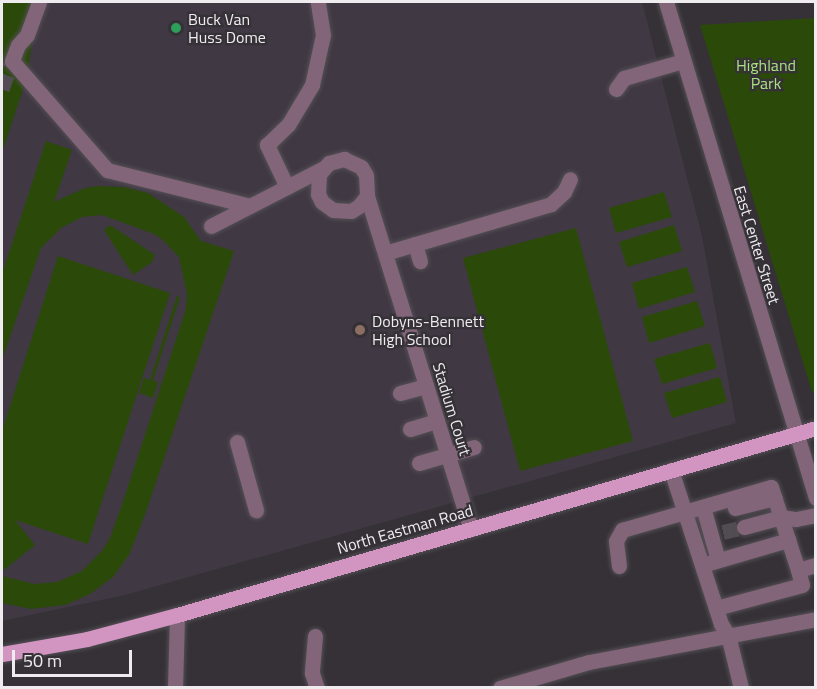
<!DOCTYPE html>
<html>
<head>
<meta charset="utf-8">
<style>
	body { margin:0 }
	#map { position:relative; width:817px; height:689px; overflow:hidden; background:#353137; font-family:"Titillium Web",sans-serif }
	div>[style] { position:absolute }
	.built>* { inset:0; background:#403843 }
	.green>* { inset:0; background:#2b4a0a }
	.minor-tunnel>* { height:15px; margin-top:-7.5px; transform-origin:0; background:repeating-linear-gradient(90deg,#514d53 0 15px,transparent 0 23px) }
	.roads { filter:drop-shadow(0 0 2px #534f54) drop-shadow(0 0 2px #534f54) }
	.minor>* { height:15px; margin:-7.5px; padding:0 7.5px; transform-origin:7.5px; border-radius:7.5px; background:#83657a }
	.major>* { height:15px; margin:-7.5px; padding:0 7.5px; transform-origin:7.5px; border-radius:7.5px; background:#d295c1 }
	.dots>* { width:16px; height:16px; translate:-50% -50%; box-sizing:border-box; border:3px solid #353137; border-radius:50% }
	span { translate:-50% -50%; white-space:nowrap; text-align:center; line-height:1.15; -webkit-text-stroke:4.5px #353137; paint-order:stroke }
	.poi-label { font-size:16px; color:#eeecef }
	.left { translate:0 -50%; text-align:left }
	.park-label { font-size:16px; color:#a9e07f }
	.street-label { font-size:16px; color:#eeecef }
	.frame { position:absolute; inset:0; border:3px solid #eeecef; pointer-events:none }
	.scale { position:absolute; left:12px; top:650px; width:120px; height:27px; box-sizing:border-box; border:3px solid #eeecef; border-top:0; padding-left:8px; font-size:18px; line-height:21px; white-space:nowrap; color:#eeecef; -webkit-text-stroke:4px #353137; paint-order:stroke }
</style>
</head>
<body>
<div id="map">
	<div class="built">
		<div style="clip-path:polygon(2px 2px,642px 2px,702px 236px,736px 423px,125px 595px,2px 621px)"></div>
	</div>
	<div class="green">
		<div style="clip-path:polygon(2px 2px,38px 2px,27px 77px,2px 153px)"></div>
		<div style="clip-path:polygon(815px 18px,816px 391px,812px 392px,700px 25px)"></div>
		<div style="clip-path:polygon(46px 141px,72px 150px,54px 202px,85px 188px,98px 186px,124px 187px,148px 193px,184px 217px,201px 241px,234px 251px,146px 512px,129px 555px,113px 577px,90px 594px,65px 605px,31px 609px,2px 603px,2px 576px,34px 584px,57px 582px,82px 571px,102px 551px,110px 538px,122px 505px,186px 309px,187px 294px,179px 257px,163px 240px,154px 234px,102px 215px,82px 217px,61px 228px,41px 248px,2px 360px,2px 274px)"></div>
		<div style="clip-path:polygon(664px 192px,672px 217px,616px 233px,609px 208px)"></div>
		<div style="clip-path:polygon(110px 225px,155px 255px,152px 262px,133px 275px,104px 230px)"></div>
		<div style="clip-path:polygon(674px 225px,682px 251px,627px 267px,619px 242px)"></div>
		<div style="clip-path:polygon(576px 228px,633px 441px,520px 471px,463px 258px)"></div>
		<div style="clip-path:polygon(58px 256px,170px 293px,88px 544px,15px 520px,35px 545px,4px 570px,2px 567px,2px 431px)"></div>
		<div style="clip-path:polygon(687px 267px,695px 292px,639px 309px,632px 283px)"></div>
		<div style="clip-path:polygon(177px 296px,180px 297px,153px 380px,158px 383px,153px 398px,139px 393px,144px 378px,150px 380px)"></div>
		<div style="clip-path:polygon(697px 301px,705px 326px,649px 343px,642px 317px)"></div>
		<div style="clip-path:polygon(710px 343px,717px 368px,662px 384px,654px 359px)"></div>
		<div style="clip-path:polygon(720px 377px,727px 402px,672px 418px,664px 393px)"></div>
	</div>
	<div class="minor-tunnel">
		<div style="left:2px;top:89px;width:30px;rotate:-70deg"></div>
		<div style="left:723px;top:532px;width:22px;rotate:-13deg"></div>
	</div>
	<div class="roads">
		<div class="minor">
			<div style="left:39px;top:2px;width:35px;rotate:110deg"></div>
			<div style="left:27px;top:35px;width:13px;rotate:132deg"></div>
			<div style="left:18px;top:45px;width:17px;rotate:111deg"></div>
			<div style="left:12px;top:61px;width:145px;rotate:48.9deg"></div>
			<div style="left:107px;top:170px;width:147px;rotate:14.1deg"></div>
			<div style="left:666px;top:2px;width:518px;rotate:73.17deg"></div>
			<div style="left:616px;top:89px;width:14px;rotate:-54deg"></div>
			<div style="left:624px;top:78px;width:61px;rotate:-16.1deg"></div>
			<div style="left:287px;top:187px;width:47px;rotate:-115.5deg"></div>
			<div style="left:267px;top:145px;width:29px;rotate:-44deg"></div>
			<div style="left:288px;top:125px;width:47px;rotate:-59deg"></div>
			<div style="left:312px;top:85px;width:51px;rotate:-77.6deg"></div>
			<div style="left:323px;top:35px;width:33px;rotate:-99deg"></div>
			<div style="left:367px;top:196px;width:13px;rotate:129deg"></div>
			<div style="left:359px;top:206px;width:9px;rotate:148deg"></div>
			<div style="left:351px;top:211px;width:18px;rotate:-177deg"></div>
			<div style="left:333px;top:210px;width:14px;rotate:-144deg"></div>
			<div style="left:322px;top:202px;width:9px;rotate:-117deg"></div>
			<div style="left:318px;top:194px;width:20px;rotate:-87deg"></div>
			<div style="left:319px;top:174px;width:15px;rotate:-48deg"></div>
			<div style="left:329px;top:163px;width:16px;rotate:-15deg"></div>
			<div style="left:344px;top:159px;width:19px;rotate:25deg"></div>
			<div style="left:361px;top:167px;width:9px;rotate:58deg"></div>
			<div style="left:366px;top:175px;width:21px;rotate:87deg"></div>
			<div style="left:367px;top:196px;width:349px;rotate:72.7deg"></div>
			<div style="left:211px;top:226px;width:125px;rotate:-27.2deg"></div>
			<div style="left:415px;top:244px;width:18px;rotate:74deg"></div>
			<div style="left:385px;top:253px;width:173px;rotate:-16.4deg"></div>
			<div style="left:551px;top:204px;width:18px;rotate:-43deg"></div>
			<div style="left:564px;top:192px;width:14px;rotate:-65deg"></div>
			<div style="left:400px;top:393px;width:27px;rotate:-15deg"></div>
			<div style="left:410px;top:429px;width:28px;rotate:-17deg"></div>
			<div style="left:237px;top:442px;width:71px;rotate:74.4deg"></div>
			<div style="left:419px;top:463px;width:57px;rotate:-16.2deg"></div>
			<div style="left:671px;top:470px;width:162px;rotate:72deg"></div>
			<div style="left:721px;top:624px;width:13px;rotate:58deg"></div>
			<div style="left:728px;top:635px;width:55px;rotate:76.2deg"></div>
			<div style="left:703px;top:507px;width:55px;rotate:74.2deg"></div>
			<div style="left:735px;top:508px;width:41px;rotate:-14deg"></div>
			<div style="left:744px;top:527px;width:38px;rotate:-15deg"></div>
			<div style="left:781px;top:517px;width:15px;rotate:8deg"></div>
			<div style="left:796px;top:519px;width:20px;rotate:-11deg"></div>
			<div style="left:702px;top:565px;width:90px;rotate:-16.2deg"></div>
			<div style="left:619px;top:566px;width:25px;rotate:-97deg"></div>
			<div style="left:616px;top:541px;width:13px;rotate:-61deg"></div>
			<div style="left:622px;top:530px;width:155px;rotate:-16.1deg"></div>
			<div style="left:771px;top:487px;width:87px;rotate:72deg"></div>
			<div style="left:798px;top:570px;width:19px;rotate:-16deg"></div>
			<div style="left:716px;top:608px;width:89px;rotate:-15deg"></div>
			<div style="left:802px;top:585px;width:16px;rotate:-105deg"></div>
			<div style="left:315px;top:636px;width:37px;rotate:95deg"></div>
			<div style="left:312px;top:673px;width:16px;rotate:72deg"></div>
			<div style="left:175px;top:688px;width:73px;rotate:-88.4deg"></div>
			<div style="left:500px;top:688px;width:93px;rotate:-16.3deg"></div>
			<div style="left:589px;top:662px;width:231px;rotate:-10.7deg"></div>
		</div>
		<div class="major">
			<div style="left:2px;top:654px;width:86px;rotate:-10deg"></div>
			<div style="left:87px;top:639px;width:93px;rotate:-14.9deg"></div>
			<div style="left:177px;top:615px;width:666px;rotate:-16.31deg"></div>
		</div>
	</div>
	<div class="dots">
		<div style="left:176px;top:28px;background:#2e9e5b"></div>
		<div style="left:360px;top:330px;background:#8d6e63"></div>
	</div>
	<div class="poi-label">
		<span class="left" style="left:188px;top:28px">Buck Van<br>Huss Dome</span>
		<span class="left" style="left:372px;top:330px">Dobyns-Bennett<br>High School</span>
	</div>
	<div class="park-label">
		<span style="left:766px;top:74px">Highland<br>Park</span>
	</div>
	<div class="street-label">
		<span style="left:757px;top:245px;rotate:73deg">East Center Street</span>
		<span style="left:452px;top:409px;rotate:73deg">Stadium Court</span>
		<span style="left:405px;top:529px;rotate:-16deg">North Eastman Road</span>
	</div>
	<div class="frame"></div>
	<div class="scale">50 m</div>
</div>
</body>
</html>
